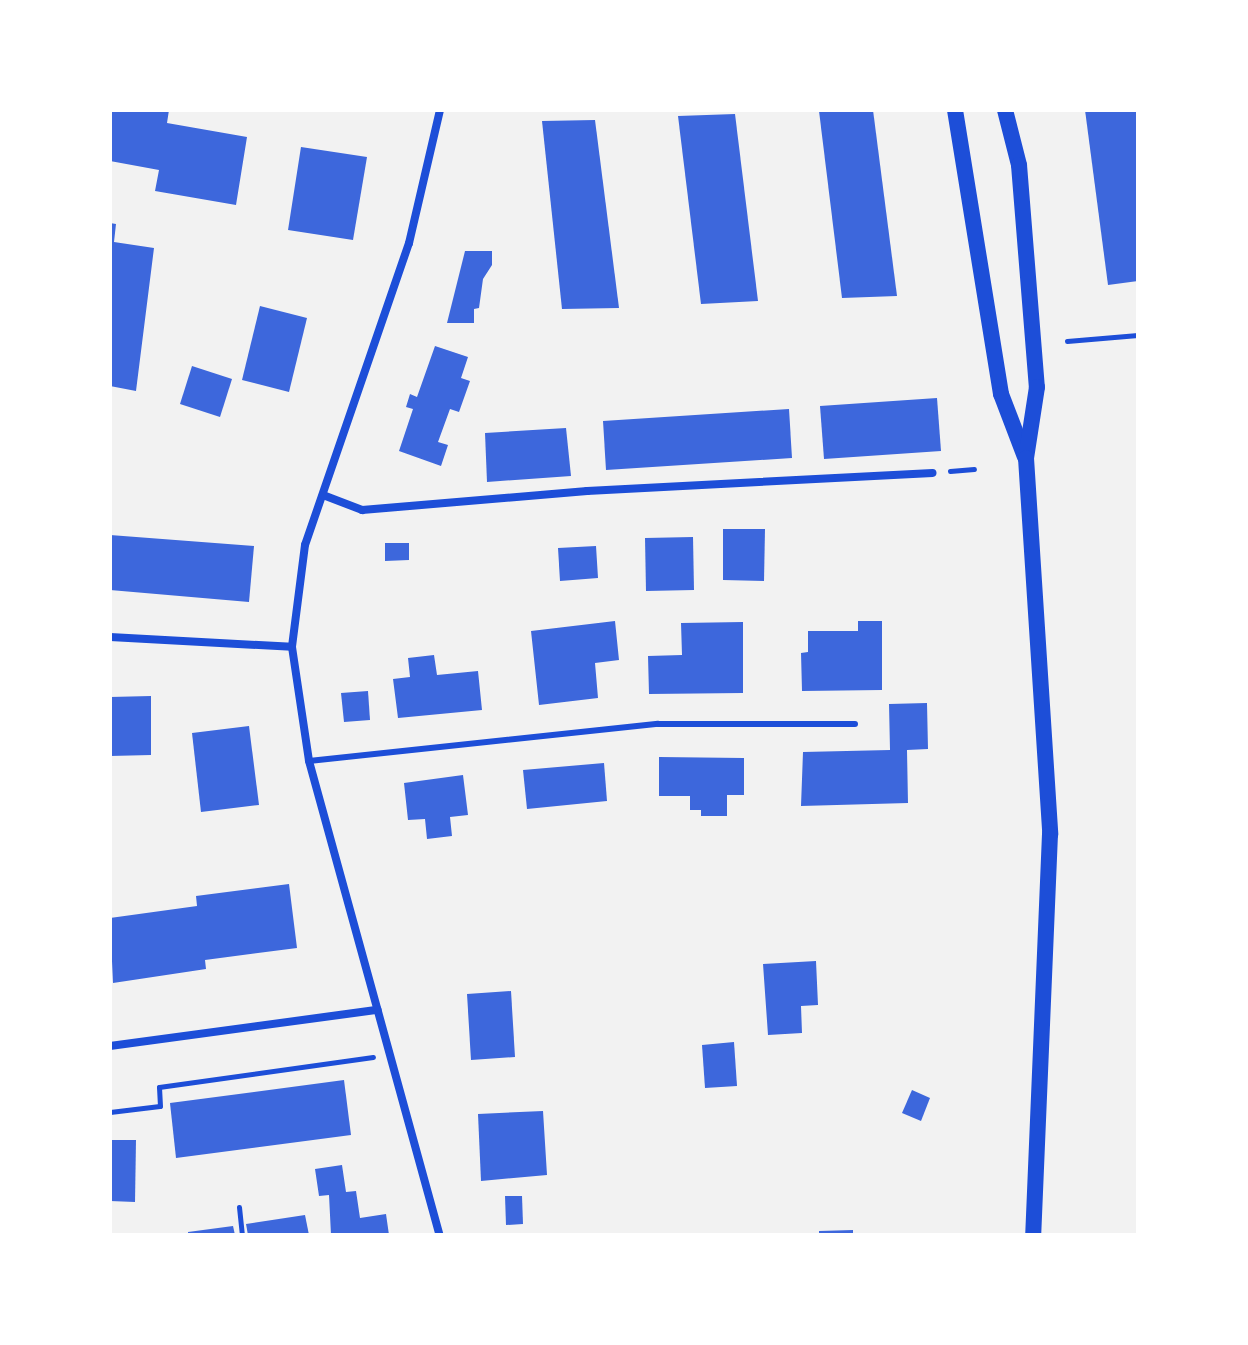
<!DOCTYPE html>
<html>
<head>
<meta charset="utf-8">
<style>
	body { margin:0 }
	#map { position:relative; width:1248px; height:1345px; overflow:hidden; background:#f2f2f2; font-family:"Zilla Slab",serif }
	div>[style] { position:absolute }
	.building>* { inset:0; background:#3d67dc }
	.path>* { height:5px; margin:-2.5px; padding:0 2.5px; transform-origin:2.5px; border-radius:2.5px; background:#1d4ed8 }
	.service>* { height:6px; margin:-3px; padding:0 3px; transform-origin:3px; border-radius:3px; background:#1d4ed8 }
	.minor>* { height:8px; margin:-4px; padding:0 4px; transform-origin:4px; border-radius:4px; background:#1d4ed8 }
	.secondary>* { height:16px; margin:-8px; padding:0 8px; transform-origin:8px; border-radius:8px; background:#1d4ed8 }
	span { translate:-50% -50%; white-space:nowrap; text-align:center; line-height:1.15; -webkit-text-stroke:7px #fff; paint-order:stroke }
	.frame { position:absolute; inset:0; border:112px solid #fff; pointer-events:none }
</style>
</head>
<body>
<div id="map">
	<div class="building">
		<div style="clip-path:polygon(110px 110px,169px 110px,167px 123px,247px 137px,236px 205px,155px 191px,159px 170px,110px 161px)"></div>
		<div style="clip-path:polygon(873px 110px,897px 296px,842px 298px,819px 111px)"></div>
		<div style="clip-path:polygon(1085px 110px,1138px 110px,1138px 281px,1108px 285px)"></div>
		<div style="clip-path:polygon(735px 114px,758px 301px,701px 304px,678px 116px)"></div>
		<div style="clip-path:polygon(595px 120px,619px 308px,562px 309px,542px 121px)"></div>
		<div style="clip-path:polygon(301px 147px,367px 157px,353px 240px,288px 230px)"></div>
		<div style="clip-path:polygon(110px 223px,116px 224px,114px 242px,154px 248px,136px 391px,110px 386px)"></div>
		<div style="clip-path:polygon(465px 251px,492px 251px,492px 265px,483px 279px,479px 308px,474px 309px,474px 323px,447px 323px)"></div>
		<div style="clip-path:polygon(260px 306px,307px 318px,289px 392px,242px 380px)"></div>
		<div style="clip-path:polygon(435px 346px,468px 357px,461px 378px,470px 381px,459px 412px,450px 409px,438px 442px,448px 445px,441px 466px,399px 451px,413px 409px,406px 407px,410px 394px,417px 397px)"></div>
		<div style="clip-path:polygon(192px 366px,232px 379px,220px 417px,180px 404px)"></div>
		<div style="clip-path:polygon(937px 398px,941px 451px,824px 459px,820px 406px)"></div>
		<div style="clip-path:polygon(789px 409px,792px 458px,606px 470px,603px 421px)"></div>
		<div style="clip-path:polygon(566px 428px,571px 476px,487px 482px,485px 433px)"></div>
		<div style="clip-path:polygon(723px 529px,765px 529px,764px 581px,723px 580px)"></div>
		<div style="clip-path:polygon(110px 535px,254px 546px,249px 602px,110px 590px)"></div>
		<div style="clip-path:polygon(693px 537px,694px 590px,646px 591px,645px 538px)"></div>
		<div style="clip-path:polygon(385px 543px,409px 543px,409px 560px,385px 561px)"></div>
		<div style="clip-path:polygon(596px 546px,598px 578px,560px 581px,558px 548px)"></div>
		<div style="clip-path:polygon(615px 621px,619px 660px,595px 663px,598px 698px,539px 705px,531px 631px)"></div>
		<div style="clip-path:polygon(858px 621px,882px 621px,882px 690px,802px 691px,801px 653px,808px 652px,808px 631px,858px 631px)"></div>
		<div style="clip-path:polygon(743px 622px,743px 693px,649px 694px,648px 656px,682px 655px,681px 623px)"></div>
		<div style="clip-path:polygon(434px 655px,437px 675px,478px 671px,482px 710px,398px 718px,393px 679px,410px 677px,408px 658px)"></div>
		<div style="clip-path:polygon(368px 691px,370px 720px,344px 722px,341px 693px)"></div>
		<div style="clip-path:polygon(151px 696px,151px 755px,110px 756px,110px 697px)"></div>
		<div style="clip-path:polygon(927px 703px,928px 749px,907px 750px,908px 803px,801px 806px,803px 752px,890px 750px,889px 704px)"></div>
		<div style="clip-path:polygon(249px 726px,259px 805px,201px 812px,192px 733px)"></div>
		<div style="clip-path:polygon(659px 757px,744px 758px,744px 795px,727px 795px,727px 816px,701px 816px,701px 810px,690px 810px,690px 796px,659px 796px)"></div>
		<div style="clip-path:polygon(604px 763px,607px 801px,527px 809px,523px 770px)"></div>
		<div style="clip-path:polygon(463px 775px,468px 815px,450px 817px,452px 836px,427px 839px,425px 819px,408px 820px,404px 783px)"></div>
		<div style="clip-path:polygon(289px 884px,297px 948px,205px 960px,206px 969px,113px 983px,110px 918px,197px 906px,196px 896px)"></div>
		<div style="clip-path:polygon(816px 961px,818px 1005px,801px 1006px,802px 1033px,768px 1035px,763px 964px)"></div>
		<div style="clip-path:polygon(511px 991px,515px 1057px,471px 1060px,467px 994px)"></div>
		<div style="clip-path:polygon(734px 1042px,737px 1086px,705px 1088px,702px 1045px)"></div>
		<div style="clip-path:polygon(344px 1080px,351px 1135px,176px 1158px,170px 1103px)"></div>
		<div style="clip-path:polygon(912px 1090px,930px 1098px,921px 1121px,902px 1113px)"></div>
		<div style="clip-path:polygon(543px 1111px,547px 1175px,481px 1181px,478px 1114px)"></div>
		<div style="clip-path:polygon(110px 1140px,136px 1140px,135px 1202px,110px 1201px)"></div>
		<div style="clip-path:polygon(342px 1165px,346px 1192px,356px 1191px,360px 1218px,386px 1214px,389px 1235px,331px 1235px,329px 1195px,319px 1196px,315px 1169px)"></div>
		<div style="clip-path:polygon(505px 1196px,522px 1196px,523px 1224px,506px 1225px)"></div>
		<div style="clip-path:polygon(305px 1215px,309px 1235px,248px 1235px,246px 1224px)"></div>
		<div style="clip-path:polygon(233px 1226px,235px 1235px,188px 1235px,188px 1232px)"></div>
		<div style="clip-path:polygon(853px 1230px,853px 1235px,819px 1235px,819px 1231px)"></div>
	</div>
	<div class="path">
		<div style="left:1067px;top:341px;width:71px;rotate:-4.8deg"></div>
		<div style="left:950px;top:471px;width:24px;rotate:-5deg"></div>
		<div style="left:110px;top:1112px;width:50px;rotate:-6.8deg"></div>
		<div style="left:160px;top:1106px;width:19px;rotate:-93deg"></div>
		<div style="left:159px;top:1087px;width:216px;rotate:-8deg"></div>
		<div style="left:239px;top:1207px;width:28px;rotate:84deg"></div>
	</div>
	<div class="service">
		<div style="left:309px;top:761px;width:351px;rotate:-6.1deg"></div>
		<div style="left:658px;top:724px;width:197px"></div>
	</div>
	<div class="minor">
		<div style="left:440px;top:110px;width:137px;rotate:103.1deg"></div>
		<div style="left:409px;top:243px;width:319px;rotate:109deg"></div>
		<div style="left:305px;top:545px;width:103px;rotate:97.3deg"></div>
		<div style="left:292px;top:647px;width:115px;rotate:81.5deg"></div>
		<div style="left:309px;top:761px;width:492px;rotate:74.6deg"></div>
		<div style="left:323px;top:495px;width:42px;rotate:21deg"></div>
		<div style="left:362px;top:510px;width:226px;rotate:-4.8deg"></div>
		<div style="left:587px;top:491px;width:346px;rotate:-3deg"></div>
		<div style="left:110px;top:637px;width:182px;rotate:3.1deg"></div>
		<div style="left:110px;top:1046px;width:270px;rotate:-7.7deg"></div>
	</div>
	<div class="secondary">
		<div style="left:955px;top:110px;width:288px;rotate:80.8deg"></div>
		<div style="left:1001px;top:394px;width:67px;rotate:69.1deg"></div>
		<div style="left:1005px;top:110px;width:57px;rotate:75.7deg"></div>
		<div style="left:1019px;top:165px;width:223px;rotate:85.4deg"></div>
		<div style="left:1037px;top:387px;width:72px;rotate:98.8deg"></div>
		<div style="left:1026px;top:458px;width:377px;rotate:86.3deg"></div>
		<div style="left:1050px;top:834px;width:401px;rotate:92.4deg"></div>
	</div>
	<div class="frame"></div>
</div>
</body>
</html>
